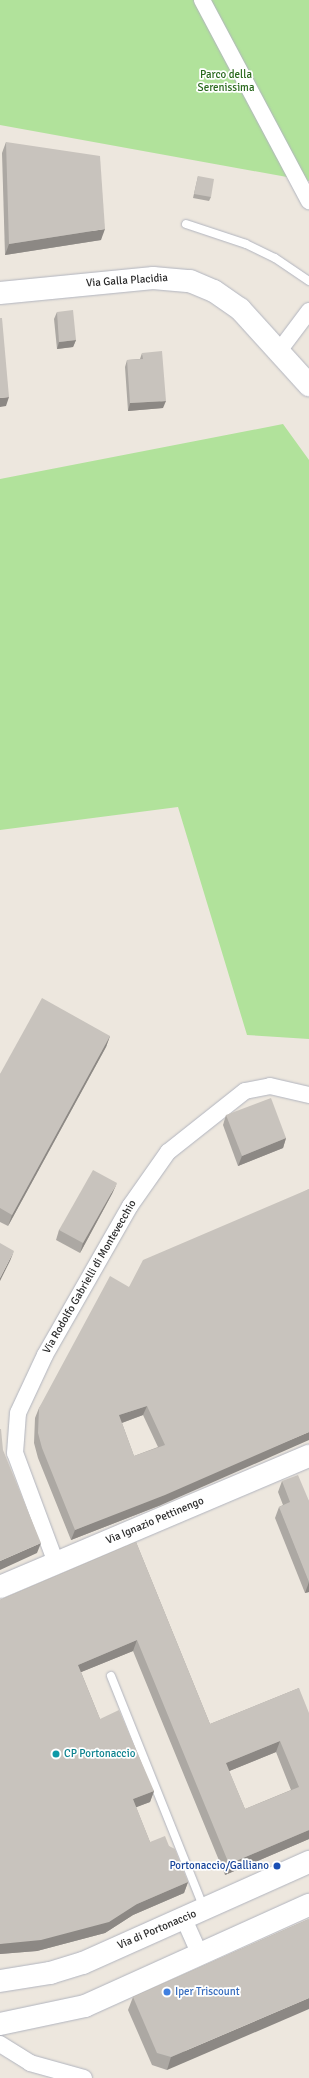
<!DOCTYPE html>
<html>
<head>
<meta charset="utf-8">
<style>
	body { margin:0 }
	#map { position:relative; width:309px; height:2078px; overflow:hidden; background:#ede7de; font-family:Signika,sans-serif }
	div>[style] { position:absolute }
	.green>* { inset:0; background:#b1e29b }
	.roads { filter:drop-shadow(0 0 1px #b1b4be) drop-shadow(0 0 1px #b1b4be) }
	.lane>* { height:8px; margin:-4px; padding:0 4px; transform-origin:4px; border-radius:4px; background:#fff }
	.street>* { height:16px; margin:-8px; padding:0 8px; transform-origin:8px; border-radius:8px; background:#fff }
	.secondary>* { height:22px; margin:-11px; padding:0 11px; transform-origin:11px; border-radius:11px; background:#fff }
	.wall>* { inset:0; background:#aca8a3 }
	.shaded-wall>* { inset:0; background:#8c8884 }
	.building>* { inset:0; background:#c8c3bd }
	.dots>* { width:11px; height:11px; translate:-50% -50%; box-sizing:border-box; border:2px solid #fff; border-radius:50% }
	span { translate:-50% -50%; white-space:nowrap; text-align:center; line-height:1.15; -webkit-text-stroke:3.5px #fff; paint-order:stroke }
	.park-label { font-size:11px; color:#29681c }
	.street-label { font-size:11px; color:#2b2b2b }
	.culture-label { font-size:11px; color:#0d838f }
	.left { translate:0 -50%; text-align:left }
	.transit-label { font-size:11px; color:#164399 }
	.right { translate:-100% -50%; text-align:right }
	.shop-label { font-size:11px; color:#366cbe }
</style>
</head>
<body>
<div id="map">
	<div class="green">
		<div style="clip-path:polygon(0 0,309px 0,309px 181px,0 125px)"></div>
		<div style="clip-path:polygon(283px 424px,309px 460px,309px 1039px,247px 1035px,178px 807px,0 830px,0 479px)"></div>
	</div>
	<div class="roads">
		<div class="lane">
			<div style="left:186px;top:224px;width:63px;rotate:18.4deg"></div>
			<div style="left:246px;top:244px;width:32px;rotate:26deg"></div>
			<div style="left:275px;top:258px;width:41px;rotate:34.1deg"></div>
			<div style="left:111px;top:1676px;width:250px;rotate:68.2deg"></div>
		</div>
		<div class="street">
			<div style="left:202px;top:0;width:228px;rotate:62deg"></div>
			<div style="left:279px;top:351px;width:50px;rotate:-53.1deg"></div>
			<div style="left:56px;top:1563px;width:117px;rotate:-110.4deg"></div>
			<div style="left:15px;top:1453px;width:40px;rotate:-85.7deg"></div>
			<div style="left:18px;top:1413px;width:64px;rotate:-65deg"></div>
			<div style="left:45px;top:1355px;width:172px;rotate:-60.3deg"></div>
			<div style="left:130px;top:1206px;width:66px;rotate:-54.9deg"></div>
			<div style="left:168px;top:1152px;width:98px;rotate:-38.4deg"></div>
			<div style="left:245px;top:1091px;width:25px;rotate:-11deg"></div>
			<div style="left:270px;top:1086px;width:40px;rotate:13deg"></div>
			<div style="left:184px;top:1919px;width:39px;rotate:66deg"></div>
			<div style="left:0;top:2044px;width:36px;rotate:32deg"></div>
			<div style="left:30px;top:2063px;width:56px;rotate:15.5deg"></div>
		</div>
		<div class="secondary">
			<div style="left:0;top:293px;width:154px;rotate:-5.6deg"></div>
			<div style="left:153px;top:278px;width:37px;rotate:5deg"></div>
			<div style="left:190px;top:281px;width:26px;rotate:23deg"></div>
			<div style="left:214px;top:291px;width:32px;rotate:35deg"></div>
			<div style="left:240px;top:309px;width:103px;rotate:47.8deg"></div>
			<div style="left:0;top:1587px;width:336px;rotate:-23deg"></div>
			<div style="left:0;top:1981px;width:51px;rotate:-9.1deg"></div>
			<div style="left:50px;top:1973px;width:34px;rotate:-17deg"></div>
			<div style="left:83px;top:1963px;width:248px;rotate:-24.1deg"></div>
			<div style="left:0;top:2024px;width:87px;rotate:-12deg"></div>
			<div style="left:85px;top:2006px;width:246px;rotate:-24.3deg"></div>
		</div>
	</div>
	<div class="wall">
		<div style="clip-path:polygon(6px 142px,101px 240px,5px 255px,2px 153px)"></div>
		<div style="clip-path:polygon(198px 176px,211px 197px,209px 201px,193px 198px)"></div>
		<div style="clip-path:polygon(57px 312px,76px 340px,73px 347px,57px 349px,54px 319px)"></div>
		<div style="clip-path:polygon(142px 353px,163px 408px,128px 411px,125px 367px,127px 360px,140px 359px)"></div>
		<div style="clip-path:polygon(110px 1036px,106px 1047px,8px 1226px,0 1222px,0 1074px)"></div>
		<div style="clip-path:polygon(226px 1115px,286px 1138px,283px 1148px,238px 1166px,223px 1125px)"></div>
		<div style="clip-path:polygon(evenodd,309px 1189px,161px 1505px,71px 1540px,38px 1458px,34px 1443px,35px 1418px,39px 1408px,129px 1287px,309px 1189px,143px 1415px,158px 1447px,134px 1456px,122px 1423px,143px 1415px)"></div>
		<div style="clip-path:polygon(113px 1192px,80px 1253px,56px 1240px,59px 1230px)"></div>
		<div style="clip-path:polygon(282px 1481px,309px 1501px,309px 1592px,305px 1593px,275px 1518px,279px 1507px,283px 1505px,278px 1492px)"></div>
		<div style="clip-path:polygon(evenodd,136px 1542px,210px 1724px,299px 1688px,309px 1839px,225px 1875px,133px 1651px,81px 1672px,100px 1719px,154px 1791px,150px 1802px,136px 1807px,150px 1842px,169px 1846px,188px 1882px,184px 1893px,133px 1915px,105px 1933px,37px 1951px,0 1954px,0 1600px,136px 1542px,276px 1752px,291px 1790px,245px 1809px,229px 1771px,276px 1752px)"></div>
		<div style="clip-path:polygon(309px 1919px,167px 2070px,152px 2065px,128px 2010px,133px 1997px)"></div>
	</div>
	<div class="shaded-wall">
		<div style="clip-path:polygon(105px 229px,101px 240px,5px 255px,9px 244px)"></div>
		<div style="clip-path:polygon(76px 340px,73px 347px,57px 349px,59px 342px)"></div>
		<div style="clip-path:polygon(9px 397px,6px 406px,0 407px,0 398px)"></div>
		<div style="clip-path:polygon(166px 401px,163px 408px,128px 411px,130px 403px)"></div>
		<div style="clip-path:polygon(110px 1036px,106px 1047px,8px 1226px,12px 1215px)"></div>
		<div style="clip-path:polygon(286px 1138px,283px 1148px,238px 1166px,242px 1156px)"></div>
		<div style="clip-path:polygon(117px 1183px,113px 1192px,80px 1253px,83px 1243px)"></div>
		<div style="clip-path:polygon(14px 1251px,10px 1261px,0 1281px,0 1278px)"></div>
		<div style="clip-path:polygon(147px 1406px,143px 1415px,116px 1425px,119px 1415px)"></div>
		<div style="clip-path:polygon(309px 1432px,309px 1440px,161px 1505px,71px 1540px,75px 1530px)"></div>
		<div style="clip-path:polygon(41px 1543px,37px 1553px,0 1570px,0 1561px)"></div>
		<div style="clip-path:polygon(309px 1582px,309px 1592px,305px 1593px)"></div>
		<div style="clip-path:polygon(137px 1640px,133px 1651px,74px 1675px,78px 1665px)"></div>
		<div style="clip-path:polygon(280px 1741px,276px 1752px,222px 1774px,226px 1763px)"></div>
		<div style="clip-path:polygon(154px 1791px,150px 1802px,129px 1810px,133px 1799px)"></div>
		<div style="clip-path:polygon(309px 1830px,309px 1839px,225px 1875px,229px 1864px)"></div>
		<div style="clip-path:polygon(188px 1882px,184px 1893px,133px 1915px,105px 1933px,37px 1951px,0 1954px,0 1944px,137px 1904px)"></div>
		<div style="clip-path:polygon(309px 1998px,309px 2009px,167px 2070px,171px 2057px)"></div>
	</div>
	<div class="building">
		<div style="clip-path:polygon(6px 142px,100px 156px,105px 229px,9px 244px)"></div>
		<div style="clip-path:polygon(198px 176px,214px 179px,211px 197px,194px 194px)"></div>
		<div style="clip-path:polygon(73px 310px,76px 340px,59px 342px,57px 312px)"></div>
		<div style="clip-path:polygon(0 318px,2px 318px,9px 397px,0 398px)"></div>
		<div style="clip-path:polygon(162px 351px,166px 401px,130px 403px,127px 360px,143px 359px,142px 353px)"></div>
		<div style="clip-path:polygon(42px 998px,110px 1036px,12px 1215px,0 1208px,0 1074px)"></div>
		<div style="clip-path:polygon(271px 1098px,286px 1138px,242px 1156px,226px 1115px)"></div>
		<div style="clip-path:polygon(93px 1170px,117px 1183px,83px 1243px,59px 1230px)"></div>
		<div style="clip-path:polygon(evenodd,309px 1189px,309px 1432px,165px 1495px,75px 1530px,42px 1448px,38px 1433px,39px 1408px,110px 1276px,129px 1287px,143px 1260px,309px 1189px,147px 1406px,165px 1445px,134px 1456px,119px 1415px,147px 1406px)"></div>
		<div style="clip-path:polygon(0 1243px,14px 1251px,0 1278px)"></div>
		<div style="clip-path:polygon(0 1429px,1px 1429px,3px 1450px,41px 1543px,0 1561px)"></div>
		<div style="clip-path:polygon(298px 1475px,309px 1501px,309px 1582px,279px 1507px,290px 1502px,282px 1481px)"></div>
		<div style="clip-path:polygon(evenodd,136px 1542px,210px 1724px,299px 1688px,309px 1713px,309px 1830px,229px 1864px,137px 1640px,78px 1665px,100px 1719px,119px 1710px,154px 1791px,133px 1799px,150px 1842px,165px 1836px,169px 1846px,175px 1849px,188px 1882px,137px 1904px,109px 1922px,41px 1940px,0 1944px,0 1600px,136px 1542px,280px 1741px,299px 1787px,245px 1809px,226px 1763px,280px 1741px)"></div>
		<div style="clip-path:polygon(309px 1919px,309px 1998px,171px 2057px,157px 2053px,133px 1997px)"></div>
	</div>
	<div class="dots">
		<div style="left:56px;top:1754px;background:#0f9aa8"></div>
		<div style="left:277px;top:1866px;background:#1a4fb4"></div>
		<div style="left:167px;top:1992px;background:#3f7fe0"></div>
	</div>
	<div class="park-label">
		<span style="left:226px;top:82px">Parco della<br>Serenissima</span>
	</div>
	<div class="street-label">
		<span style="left:127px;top:281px;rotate:-4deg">Via Galla Placidia</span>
		<span style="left:90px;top:1277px;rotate:-60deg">Via Rodolfo Gabrielli di Montevecchio</span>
		<span style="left:155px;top:1521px;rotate:-23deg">Via Ignazio Pettinengo</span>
		<span style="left:157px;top:1930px;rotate:-23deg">Via di Portonaccio</span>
	</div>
	<div class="culture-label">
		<span class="left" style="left:64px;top:1754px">CP Portonaccio</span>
	</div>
	<div class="transit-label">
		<span class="right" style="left:269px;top:1866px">Portonaccio/Galliano</span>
	</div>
	<div class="shop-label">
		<span class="left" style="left:175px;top:1992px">Iper Triscount</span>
	</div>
</div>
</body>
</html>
